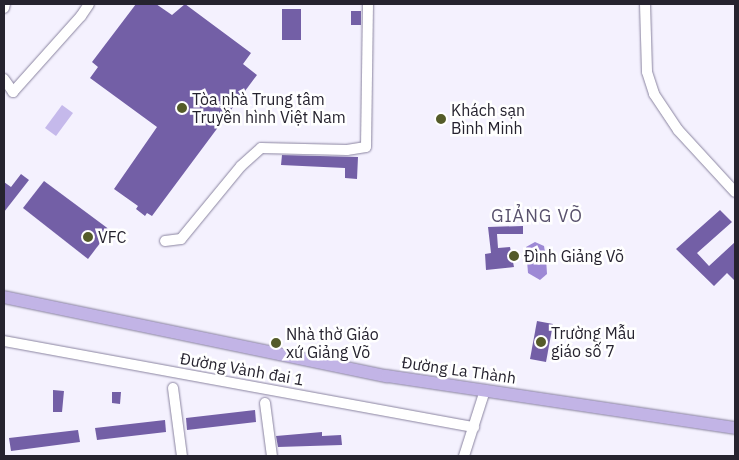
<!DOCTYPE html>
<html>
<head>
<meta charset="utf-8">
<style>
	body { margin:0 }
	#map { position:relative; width:739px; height:460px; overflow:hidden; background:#f4f1fe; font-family:"IBM Plex Sans",sans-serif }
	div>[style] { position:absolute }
	.green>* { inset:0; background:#c5b9eb }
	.water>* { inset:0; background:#9d89d5 }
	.building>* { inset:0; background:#735fa6 }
	.roads { filter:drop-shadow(0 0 1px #8a84a0) drop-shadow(0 0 1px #8a84a0) }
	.minor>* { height:10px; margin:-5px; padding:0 5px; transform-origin:5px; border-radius:5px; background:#fff }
	.major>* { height:12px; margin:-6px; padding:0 6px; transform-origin:6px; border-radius:6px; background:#c2b4e6 }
	.dots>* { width:14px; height:14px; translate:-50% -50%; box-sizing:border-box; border:2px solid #fff; border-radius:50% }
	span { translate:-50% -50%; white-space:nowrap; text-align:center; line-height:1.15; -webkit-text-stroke:5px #fff; paint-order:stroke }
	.poi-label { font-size:16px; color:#26232f }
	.left { translate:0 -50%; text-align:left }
	.street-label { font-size:16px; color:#26232f }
	.neighbourhood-label { font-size:18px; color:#59526d; letter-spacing:1px }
	.frame { position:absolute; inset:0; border:5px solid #26232f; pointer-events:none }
</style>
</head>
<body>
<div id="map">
	<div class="green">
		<div style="clip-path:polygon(62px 105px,73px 113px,56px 136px,45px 128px)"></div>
	</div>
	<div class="water">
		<div style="clip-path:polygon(535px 242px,544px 246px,546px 258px,547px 274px,540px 280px,528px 273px,526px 247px)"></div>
	</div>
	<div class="building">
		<div style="clip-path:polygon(136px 4px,156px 4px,172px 15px,185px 4px,251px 53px,243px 64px,257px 75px,152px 216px,147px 213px,145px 216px,136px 209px,138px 206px,114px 189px,157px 127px,90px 78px,98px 67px,92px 62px)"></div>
		<div style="clip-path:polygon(282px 9px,301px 9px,301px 40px,282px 40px)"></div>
		<div style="clip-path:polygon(351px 11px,361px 11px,361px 25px,351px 25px)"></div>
		<div style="clip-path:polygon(282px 155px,358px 157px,357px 179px,345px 178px,345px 168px,281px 165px)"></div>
		<div style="clip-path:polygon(21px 174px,29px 180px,4px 212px,4px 182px,11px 187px)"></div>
		<div style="clip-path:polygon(44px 181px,110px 230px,88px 259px,23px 208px)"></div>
		<div style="clip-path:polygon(720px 210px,732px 222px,697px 253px,709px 266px,735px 242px,735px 281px,727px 273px,714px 286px,676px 249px)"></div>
		<div style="clip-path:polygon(523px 226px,523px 234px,497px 234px,498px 248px,510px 247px,514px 267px,486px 270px,485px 254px,491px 253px,488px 227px)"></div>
		<div style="clip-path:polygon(537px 321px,553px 324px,546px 362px,530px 359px)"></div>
		<div style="clip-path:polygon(53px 390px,64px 391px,62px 412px,53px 412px)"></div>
		<div style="clip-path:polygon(112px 392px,121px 392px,120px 404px,112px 403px)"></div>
		<div style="clip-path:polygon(255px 410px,256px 422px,187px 430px,186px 418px)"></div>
		<div style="clip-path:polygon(165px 420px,166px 432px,97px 440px,95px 428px)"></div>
		<div style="clip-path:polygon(78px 430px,80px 442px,11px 451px,9px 438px)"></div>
		<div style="clip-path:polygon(322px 432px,322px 436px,341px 435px,342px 445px,278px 447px,276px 436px)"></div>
	</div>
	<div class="roads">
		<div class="minor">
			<div style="left:645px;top:4px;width:68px;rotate:88.3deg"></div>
			<div style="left:647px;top:72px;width:23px;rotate:72deg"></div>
			<div style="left:654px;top:94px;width:43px;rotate:56.3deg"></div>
			<div style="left:678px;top:130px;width:84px;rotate:47.4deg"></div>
			<div style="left:4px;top:8px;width:4px;rotate:-76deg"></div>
			<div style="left:4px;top:79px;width:16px;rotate:55deg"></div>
			<div style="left:13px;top:92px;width:102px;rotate:-48.2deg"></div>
			<div style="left:81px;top:16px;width:14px;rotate:-56deg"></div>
			<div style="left:165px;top:241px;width:16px;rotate:-7deg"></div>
			<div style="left:181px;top:239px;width:94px;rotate:-50.6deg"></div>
			<div style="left:241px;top:166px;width:27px;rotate:-42deg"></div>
			<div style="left:261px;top:148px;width:86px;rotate:1.3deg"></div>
			<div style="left:347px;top:150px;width:19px;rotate:-9deg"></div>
			<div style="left:366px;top:147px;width:143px;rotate:-89.2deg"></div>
			<div style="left:4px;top:341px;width:478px;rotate:10.4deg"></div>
			<div style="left:173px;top:388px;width:69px;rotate:82.5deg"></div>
			<div style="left:265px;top:403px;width:53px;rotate:82.5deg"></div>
			<div style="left:464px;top:456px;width:69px;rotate:-72.3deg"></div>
		</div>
		<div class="major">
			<div style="left:4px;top:297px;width:391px;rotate:11.7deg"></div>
			<div style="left:387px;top:376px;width:352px;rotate:8.5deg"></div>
		</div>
	</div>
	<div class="dots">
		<div style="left:182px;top:108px;background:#545b29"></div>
		<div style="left:441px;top:119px;background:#545b29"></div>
		<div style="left:88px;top:237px;background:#545b29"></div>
		<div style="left:514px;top:256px;background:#545b29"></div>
		<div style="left:541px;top:342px;background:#545b29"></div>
		<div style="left:276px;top:343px;background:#545b29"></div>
	</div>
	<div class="poi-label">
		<span class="left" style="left:192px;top:108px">Tòa nhà Trung tâm<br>Truyền hình Việt Nam</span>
		<span class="left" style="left:451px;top:119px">Khách sạn<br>Bình Minh</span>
		<span class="left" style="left:98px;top:237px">VFC</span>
		<span class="left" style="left:524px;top:256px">Đình Giảng Võ</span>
		<span class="left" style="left:551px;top:342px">Trường Mẫu<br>giáo số 7</span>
		<span class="left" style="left:286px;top:343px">Nhà thờ Giáo<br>xứ Giảng Võ</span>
	</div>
	<div class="street-label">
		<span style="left:242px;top:369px;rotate:10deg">Đường Vành đai 1</span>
		<span style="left:459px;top:370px;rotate:8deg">Đường La Thành</span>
	</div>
	<div class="neighbourhood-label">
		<span style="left:537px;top:216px">GIẢNG VÕ</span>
	</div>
	<div class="frame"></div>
</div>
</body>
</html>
